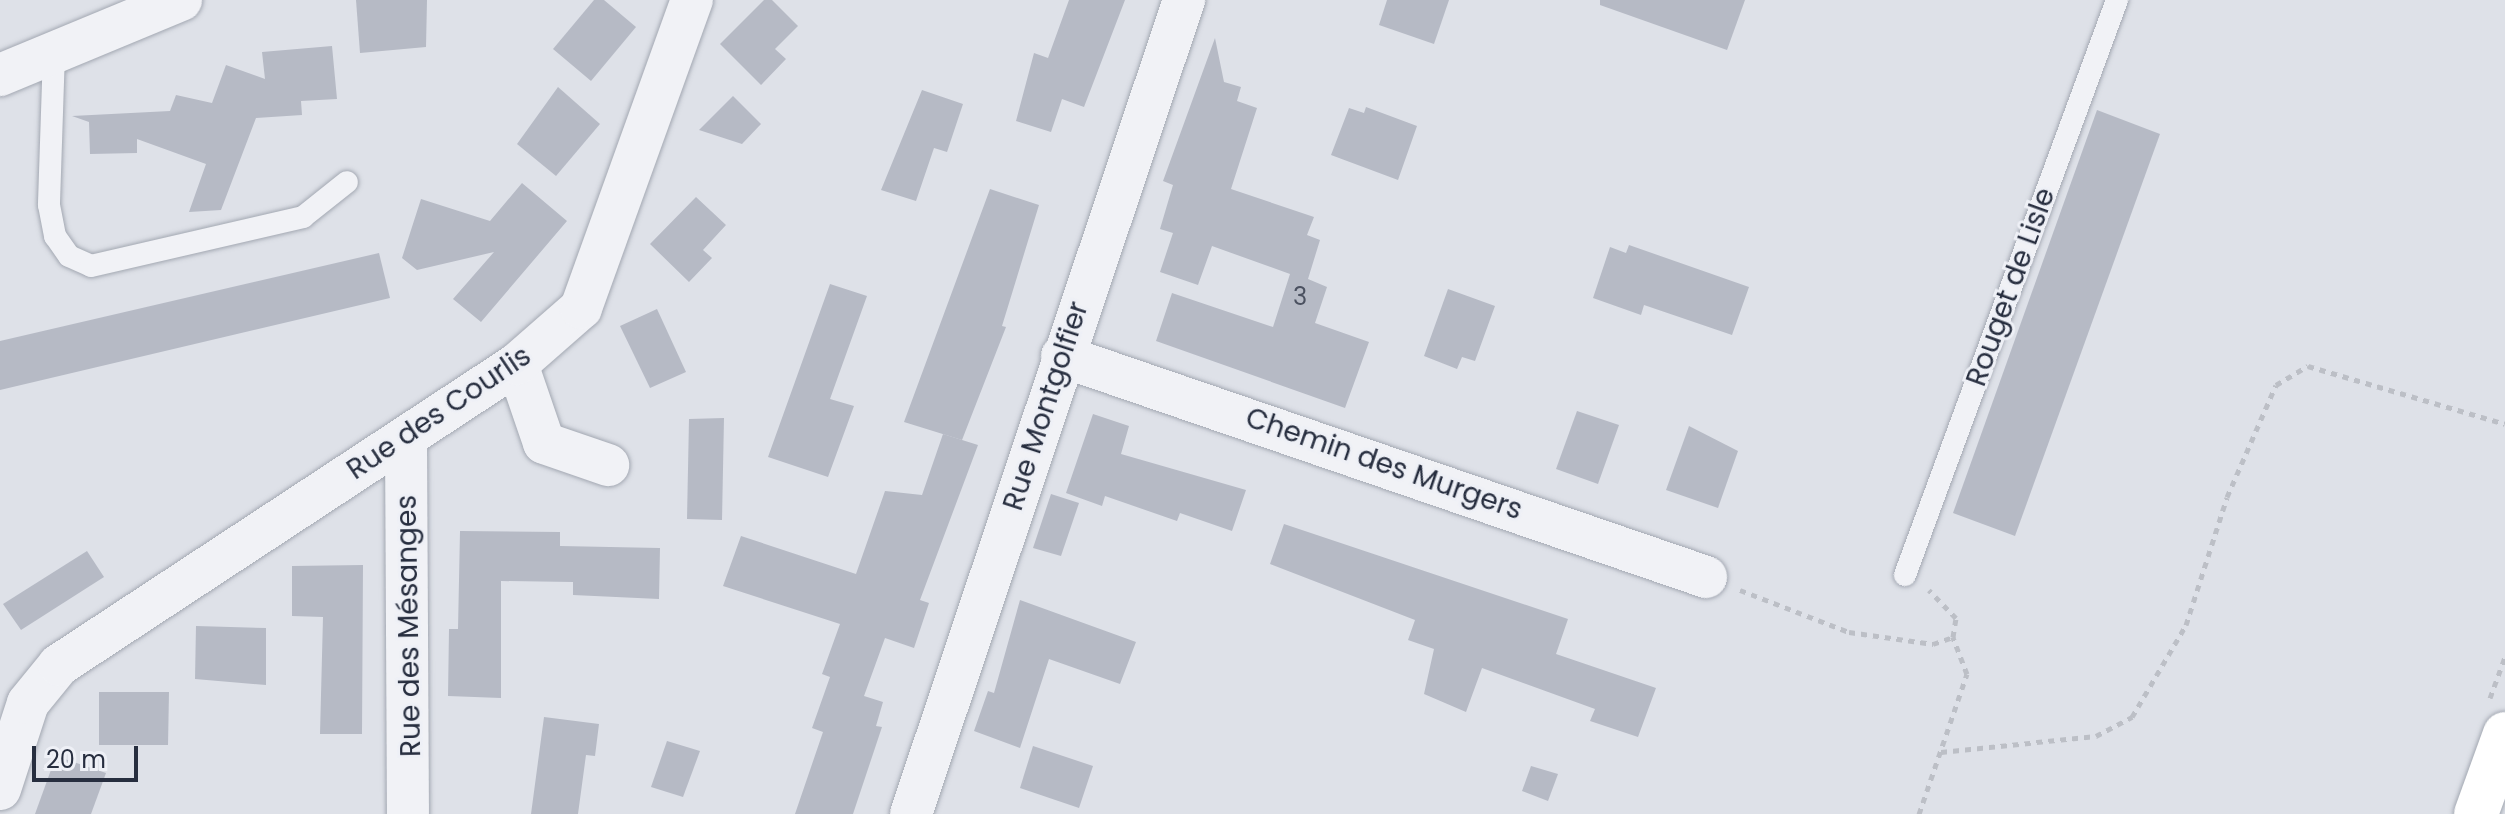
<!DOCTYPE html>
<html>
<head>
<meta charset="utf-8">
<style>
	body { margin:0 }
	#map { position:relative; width:2505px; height:814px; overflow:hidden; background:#dee1e8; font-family:Poppins,sans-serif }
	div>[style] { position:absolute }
	.building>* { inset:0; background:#b6bac5 }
	.path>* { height:5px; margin-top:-2.5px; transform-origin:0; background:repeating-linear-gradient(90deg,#bcbfc6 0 6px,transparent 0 12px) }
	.roads { filter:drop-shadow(0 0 2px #a3a8b2) drop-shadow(0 0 2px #a3a8b2) }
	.lane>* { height:22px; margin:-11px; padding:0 11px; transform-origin:11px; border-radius:11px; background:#f1f2f6 }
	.street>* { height:42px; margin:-21px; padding:0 21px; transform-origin:21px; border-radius:21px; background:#f1f2f6 }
	.secondary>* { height:44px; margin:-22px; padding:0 22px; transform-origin:22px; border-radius:22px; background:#fff }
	span { translate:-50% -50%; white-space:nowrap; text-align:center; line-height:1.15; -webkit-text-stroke:6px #eef0f6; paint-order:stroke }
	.number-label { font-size:24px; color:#4b5160 }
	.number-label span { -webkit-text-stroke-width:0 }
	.street-label { font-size:28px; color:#272e3f }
	.scale { position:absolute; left:32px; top:746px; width:106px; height:36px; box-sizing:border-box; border:4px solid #272e3f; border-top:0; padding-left:10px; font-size:24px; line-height:28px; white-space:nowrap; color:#272e3f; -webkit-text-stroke:6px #eef0f6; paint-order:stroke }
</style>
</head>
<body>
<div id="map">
	<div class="building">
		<div style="clip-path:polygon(356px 0,427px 0,426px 47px,360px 53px)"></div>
		<div style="clip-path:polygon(594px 0,604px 0,636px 27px,591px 81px,553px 49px)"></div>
		<div style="clip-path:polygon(764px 0,772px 0,798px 26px,775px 49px,786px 59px,761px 85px,720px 44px)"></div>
		<div style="clip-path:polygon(1069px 0,1125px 0,1084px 107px,1062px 99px,1051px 132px,1016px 121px,1034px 53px,1048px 58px)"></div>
		<div style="clip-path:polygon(1387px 0,1449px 0,1434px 44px,1379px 25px)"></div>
		<div style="clip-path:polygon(1600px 0,1745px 0,1727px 50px,1600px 5px)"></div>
		<div style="clip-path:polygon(1215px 38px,1224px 82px,1241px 87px,1237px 101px,1257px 108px,1231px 189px,1314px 217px,1307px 235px,1320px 240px,1308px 279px,1327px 287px,1315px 323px,1369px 342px,1345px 408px,1156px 341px,1172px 293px,1273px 327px,1290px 274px,1212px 246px,1198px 285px,1160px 272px,1173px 233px,1160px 229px,1173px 185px,1163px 181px)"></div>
		<div style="clip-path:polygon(332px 46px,337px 99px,301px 101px,302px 115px,256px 118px,221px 210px,189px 212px,206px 164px,137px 139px,137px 153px,90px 154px,89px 122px,72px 116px,170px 111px,176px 95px,212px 103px,226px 65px,265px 79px,262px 52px)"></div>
		<div style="clip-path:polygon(558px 87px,600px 124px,556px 176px,517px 144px)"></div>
		<div style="clip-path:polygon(922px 90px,963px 104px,947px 152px,934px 148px,916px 201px,881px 190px)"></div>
		<div style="clip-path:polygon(733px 96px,761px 124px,742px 144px,699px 130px)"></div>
		<div style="clip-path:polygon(1366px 107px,1417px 126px,1398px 180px,1331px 155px,1349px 108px,1364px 113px)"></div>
		<div style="clip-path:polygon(2097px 110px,2160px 134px,2015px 536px,1953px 513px)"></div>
		<div style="clip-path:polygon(522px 183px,567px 221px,481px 322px,453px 299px,494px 252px,417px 270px,402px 258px,421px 199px,490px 221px)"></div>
		<div style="clip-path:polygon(990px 189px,1039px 205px,1002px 326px,1006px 327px,962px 440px,904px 422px)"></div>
		<div style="clip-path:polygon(696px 197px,726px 225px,703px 250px,712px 258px,689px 282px,650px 244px)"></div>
		<div style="clip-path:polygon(1629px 245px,1749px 287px,1732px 335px,1644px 305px,1641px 315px,1593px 298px,1610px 247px,1626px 253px)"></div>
		<div style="clip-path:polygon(379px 253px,390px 298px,0 390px,0 341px)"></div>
		<div style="clip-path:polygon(830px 284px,867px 296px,830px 399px,854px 406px,828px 477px,768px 457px)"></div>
		<div style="clip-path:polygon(1448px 289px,1495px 306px,1475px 361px,1462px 357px,1457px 369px,1424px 356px)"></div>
		<div style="clip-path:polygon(657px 309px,686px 372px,650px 388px,620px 326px)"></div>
		<div style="clip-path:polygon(1577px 411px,1619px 425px,1598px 484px,1556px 469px)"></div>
		<div style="clip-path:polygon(1093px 414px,1129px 426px,1121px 454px,1246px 490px,1232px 531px,1180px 513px,1177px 521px,1105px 496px,1102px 506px,1066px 493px)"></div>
		<div style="clip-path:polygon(724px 418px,722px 520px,687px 519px,689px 419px)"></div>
		<div style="clip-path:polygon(1689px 426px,1738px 451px,1718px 508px,1666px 490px)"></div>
		<div style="clip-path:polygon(943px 434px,978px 445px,920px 600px,929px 603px,914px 648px,885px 638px,864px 696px,883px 702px,876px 726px,882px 727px,853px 814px,795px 814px,823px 732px,812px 728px,830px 677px,822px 674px,840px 624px,723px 586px,741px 536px,856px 574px,885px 491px,922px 495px)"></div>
		<div style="clip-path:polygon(1051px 494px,1079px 503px,1061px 556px,1033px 548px)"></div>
		<div style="clip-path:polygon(1284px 524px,1568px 619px,1556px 654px,1656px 688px,1638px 737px,1590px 721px,1595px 709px,1482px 668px,1466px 712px,1424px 694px,1434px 649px,1408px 640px,1415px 620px,1270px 564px)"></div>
		<div style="clip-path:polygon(460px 531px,560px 532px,560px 546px,660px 548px,659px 599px,573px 595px,573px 582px,501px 581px,501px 698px,448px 696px,449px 629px,458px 629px)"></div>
		<div style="clip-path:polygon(87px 551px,104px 577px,21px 630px,3px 604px)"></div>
		<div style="clip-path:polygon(363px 565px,362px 734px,320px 734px,323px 617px,292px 616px,292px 566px)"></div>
		<div style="clip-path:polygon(1020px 600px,1136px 642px,1120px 684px,1049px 659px,1020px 748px,974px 731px,988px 691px,994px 693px)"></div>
		<div style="clip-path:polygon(196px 626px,266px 628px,266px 685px,195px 679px)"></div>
		<div style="clip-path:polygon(99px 692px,169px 692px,168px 745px,99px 745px)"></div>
		<div style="clip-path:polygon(544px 717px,599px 724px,595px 756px,586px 755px,578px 814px,531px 814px)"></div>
		<div style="clip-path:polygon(667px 741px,700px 751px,683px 797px,651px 787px)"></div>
		<div style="clip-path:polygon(1033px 746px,1093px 766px,1079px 808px,1020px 788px)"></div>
		<div style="clip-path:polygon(56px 756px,106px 773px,91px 814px,35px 814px)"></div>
		<div style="clip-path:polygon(1531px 766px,1558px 774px,1548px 801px,1522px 791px)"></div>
	</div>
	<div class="path">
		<div style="left:1740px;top:590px;width:117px;rotate:21.1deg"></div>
		<div style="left:1849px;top:632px;width:85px;rotate:8.1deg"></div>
		<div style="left:1933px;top:644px;width:21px;rotate:-19deg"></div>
		<div style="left:1953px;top:637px;width:19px;rotate:-81deg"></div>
		<div style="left:1956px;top:618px;width:39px;rotate:-134deg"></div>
		<div style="left:2490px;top:698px;width:44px;rotate:-69.9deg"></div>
		<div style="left:1941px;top:752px;width:156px;rotate:-5.9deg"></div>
		<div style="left:2096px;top:736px;width:41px;rotate:-27.8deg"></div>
		<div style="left:2132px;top:717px;width:107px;rotate:-59.6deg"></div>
		<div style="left:2186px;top:625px;width:134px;rotate:-72.2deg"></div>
		<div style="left:2227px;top:497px;width:122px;rotate:-66.4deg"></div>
		<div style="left:2276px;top:385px;width:37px;rotate:-31deg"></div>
		<div style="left:2308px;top:366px;width:205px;rotate:16.4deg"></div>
		<div style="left:1919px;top:814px;width:148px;rotate:-71.1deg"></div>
		<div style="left:1967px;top:674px;width:40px;rotate:-111deg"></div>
	</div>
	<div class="roads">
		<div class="lane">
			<div style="left:54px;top:52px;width:153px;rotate:91.9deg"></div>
			<div style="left:49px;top:205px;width:32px;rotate:79deg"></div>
			<div style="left:55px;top:236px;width:24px;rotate:55deg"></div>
			<div style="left:69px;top:256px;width:24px;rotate:24deg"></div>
			<div style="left:91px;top:266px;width:218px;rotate:-13deg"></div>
			<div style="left:303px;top:217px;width:56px;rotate:-38.5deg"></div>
			<div style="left:1905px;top:575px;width:613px;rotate:-69.76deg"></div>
		</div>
		<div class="street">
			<div style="left:0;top:75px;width:196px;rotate:-22.5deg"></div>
			<div style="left:1062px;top:356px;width:681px;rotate:18.94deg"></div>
			<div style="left:517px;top:364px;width:83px;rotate:71.1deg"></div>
			<div style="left:544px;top:443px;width:68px;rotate:19deg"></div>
			<div style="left:406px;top:438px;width:376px;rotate:89.7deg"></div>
			<div style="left:0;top:789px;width:90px;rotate:-72deg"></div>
			<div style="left:28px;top:703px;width:49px;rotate:-50.8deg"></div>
			<div style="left:59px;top:665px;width:548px;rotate:-33.31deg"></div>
			<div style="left:517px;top:364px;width:85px;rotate:-41.2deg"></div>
			<div style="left:581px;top:308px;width:327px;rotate:-70.2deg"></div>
			<div style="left:911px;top:814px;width:859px;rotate:-71.46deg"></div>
		</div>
		<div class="secondary">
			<div style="left:2476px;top:814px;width:85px;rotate:-70.1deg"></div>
		</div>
	</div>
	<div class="number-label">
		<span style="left:1300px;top:297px">3</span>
	</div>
	<div class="street-label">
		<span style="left:2011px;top:287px;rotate:-70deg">Rouget de Lisle</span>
		<span style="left:1046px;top:406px;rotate:-72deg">Rue Montgolfier</span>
		<span style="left:439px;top:413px;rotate:-34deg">Rue des Courlis</span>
		<span style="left:1384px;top:464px;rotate:19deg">Chemin des Murgers</span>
		<span style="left:409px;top:626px;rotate:-91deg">Rue des Mésanges</span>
	</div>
	<div class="scale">20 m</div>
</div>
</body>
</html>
